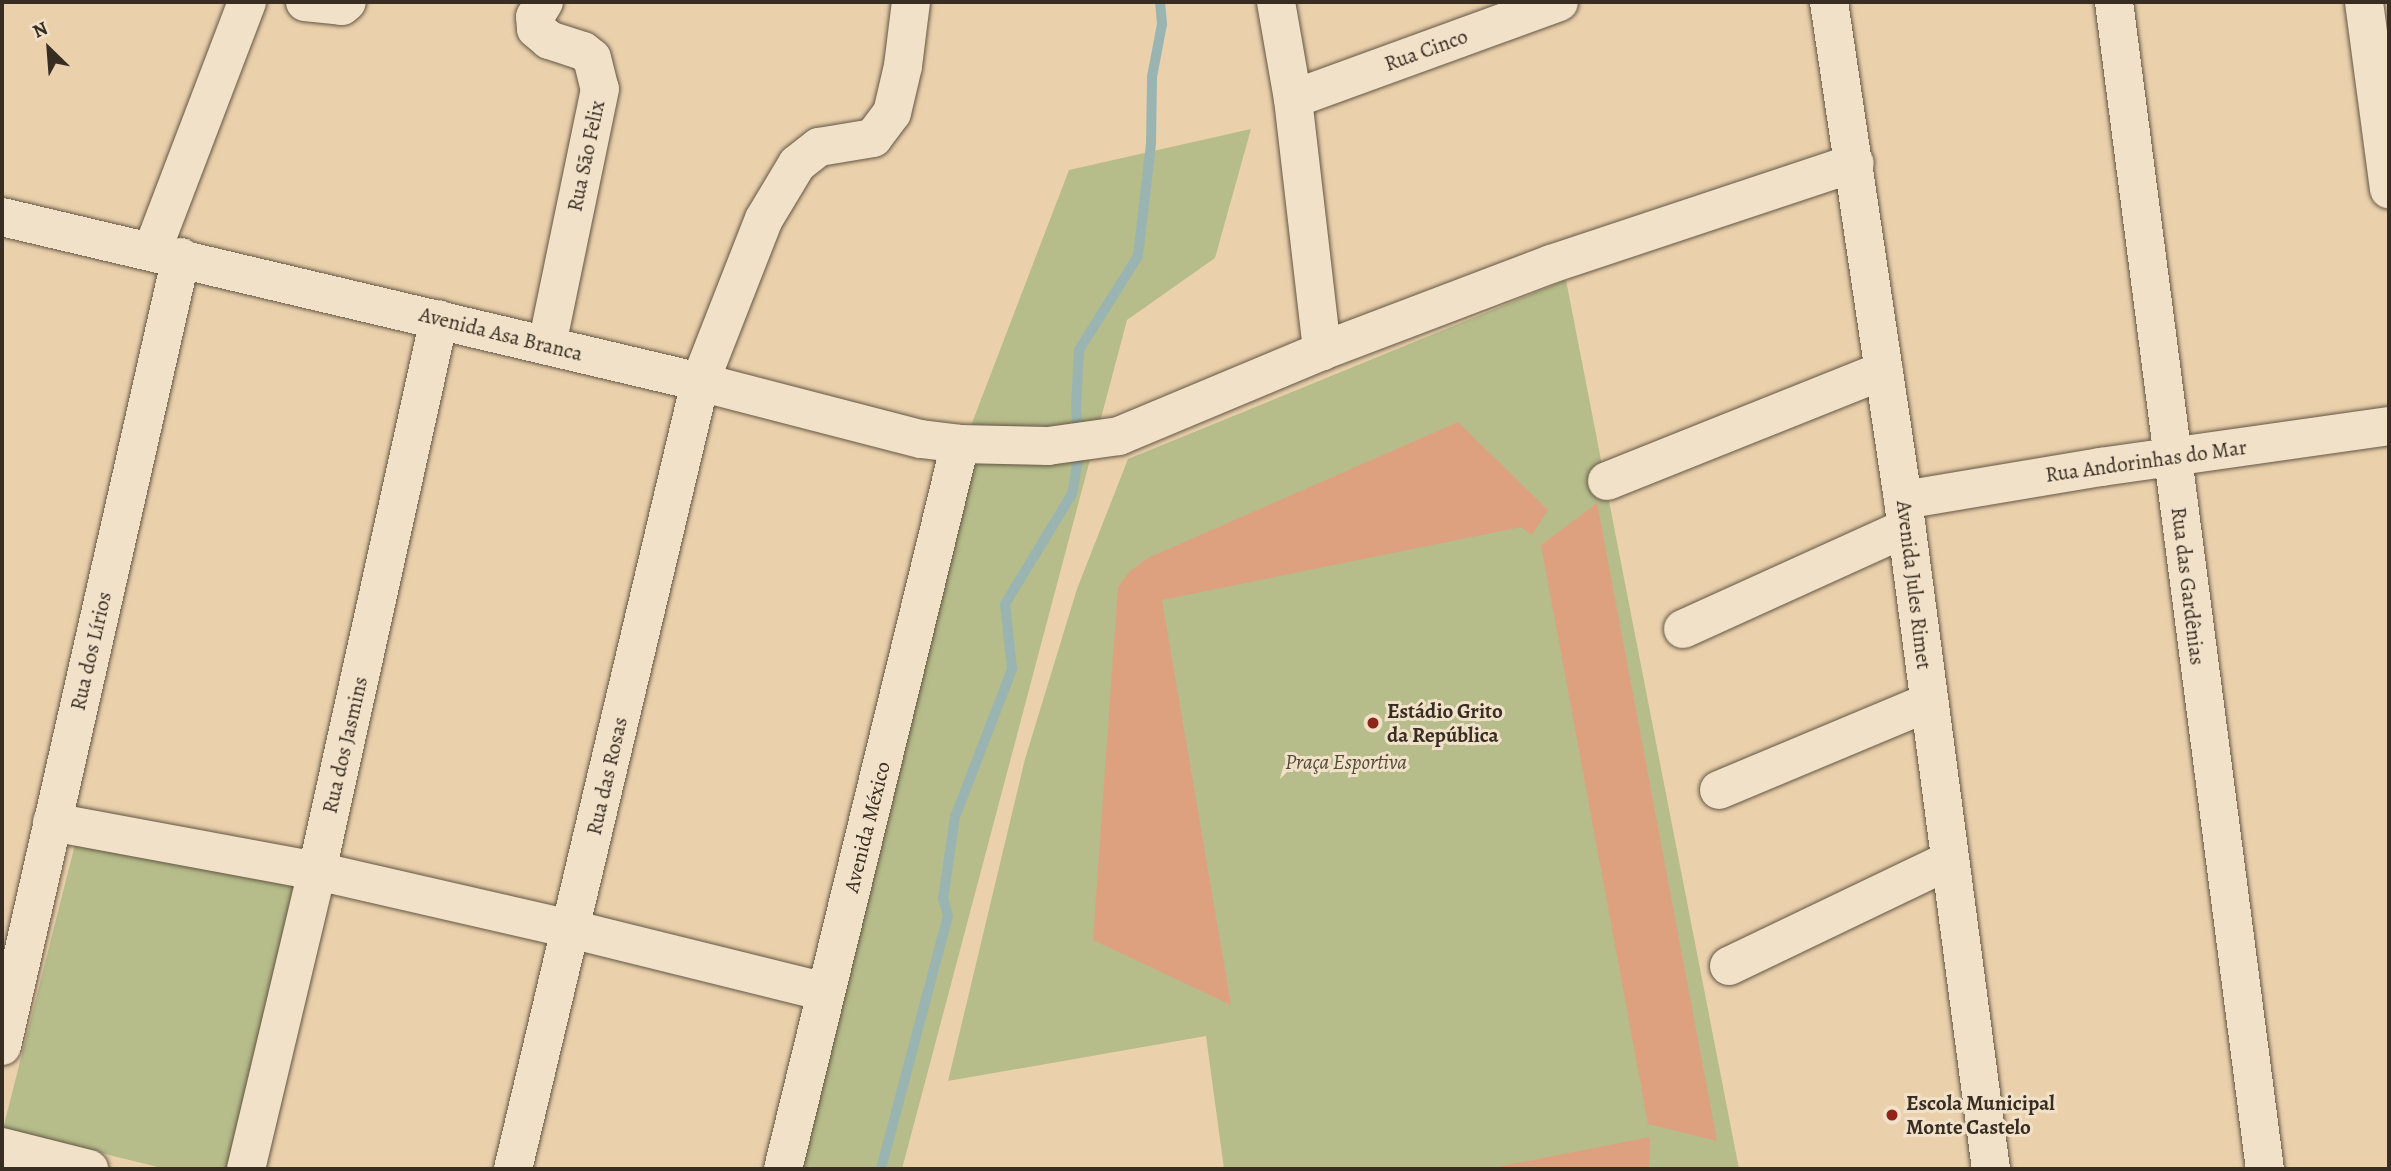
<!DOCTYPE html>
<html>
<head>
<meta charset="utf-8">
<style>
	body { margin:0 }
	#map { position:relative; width:2391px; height:1171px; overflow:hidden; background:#ead1ac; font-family:Alegreya,serif }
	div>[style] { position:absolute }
	.green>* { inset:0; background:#b6bc8a }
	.stream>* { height:10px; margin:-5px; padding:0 5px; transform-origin:5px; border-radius:5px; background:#9ab5b1 }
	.building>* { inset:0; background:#dea180 }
	.roads { filter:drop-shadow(0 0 2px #645644) drop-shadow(0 0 2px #645644) }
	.minor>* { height:38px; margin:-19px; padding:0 19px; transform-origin:19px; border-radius:19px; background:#f1e1c9 }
	.dots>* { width:19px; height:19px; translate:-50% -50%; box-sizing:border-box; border:4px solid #f1e1c9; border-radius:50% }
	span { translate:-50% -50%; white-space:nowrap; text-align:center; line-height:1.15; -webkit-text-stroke:6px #f1e1c9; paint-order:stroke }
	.street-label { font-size:21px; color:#372d22 }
	.poi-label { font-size:21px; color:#372d22; font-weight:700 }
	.left { translate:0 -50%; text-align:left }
	.park-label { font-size:21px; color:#504a37; font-style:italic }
	.frame { position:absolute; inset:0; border:4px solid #372d22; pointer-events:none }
	.north { position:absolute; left:14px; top:14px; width:70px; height:70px; -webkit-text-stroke:5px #f1e1c9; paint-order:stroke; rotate:335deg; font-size:19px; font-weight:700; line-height:28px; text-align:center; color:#372d22 }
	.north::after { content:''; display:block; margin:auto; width:24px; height:32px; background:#372d22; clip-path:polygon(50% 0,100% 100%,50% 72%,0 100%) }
</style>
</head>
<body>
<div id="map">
	<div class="green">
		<div style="clip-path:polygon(1251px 129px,1215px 258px,1127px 320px,902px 1169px,790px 1169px,972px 423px,1069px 170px)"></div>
		<div style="clip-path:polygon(1566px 280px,1739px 1169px,1224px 1169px,1206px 1036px,948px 1081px,1025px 759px,1077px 589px,1128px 459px)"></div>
		<div style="clip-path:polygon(84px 809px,310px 864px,234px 1169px,166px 1169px,3px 1129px)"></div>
	</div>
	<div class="stream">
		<div style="left:881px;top:1169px;width:262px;rotate:-75.2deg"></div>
		<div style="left:948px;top:916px;width:18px;rotate:-106deg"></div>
		<div style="left:943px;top:899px;width:83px;rotate:-81.7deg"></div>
		<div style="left:955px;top:817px;width:159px;rotate:-68.9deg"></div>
		<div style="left:1012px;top:669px;width:65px;rotate:-96.1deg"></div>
		<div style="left:1005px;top:604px;width:129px;rotate:-58.7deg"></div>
		<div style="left:1072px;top:494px;width:40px;rotate:-80deg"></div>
		<div style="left:1079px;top:455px;width:48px;rotate:-93.6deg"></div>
		<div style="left:1076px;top:407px;width:57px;rotate:-87deg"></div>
		<div style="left:1079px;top:350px;width:111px;rotate:-57.9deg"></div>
		<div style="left:1138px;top:256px;width:114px;rotate:-83.4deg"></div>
		<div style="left:1151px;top:143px;width:66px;rotate:-89.1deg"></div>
		<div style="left:1152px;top:77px;width:54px;rotate:-79.3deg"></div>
		<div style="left:1162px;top:24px;width:22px;rotate:-95deg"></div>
	</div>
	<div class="building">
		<div style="clip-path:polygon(1458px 422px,1548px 510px,1532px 535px,1521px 527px,1162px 600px,1231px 1005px,1093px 940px,1118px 587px,1130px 571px,1148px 558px)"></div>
		<div style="clip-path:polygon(1597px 503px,1717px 1141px,1648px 1124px,1541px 545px)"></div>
		<div style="clip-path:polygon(1650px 1137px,1649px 1169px,1492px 1169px,1492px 1168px)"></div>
	</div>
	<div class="roads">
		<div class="minor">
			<div style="left:305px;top:2px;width:37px;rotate:6deg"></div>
			<div style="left:342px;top:6px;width:6px;rotate:-39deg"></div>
			<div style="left:544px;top:2px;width:17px;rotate:121deg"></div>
			<div style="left:535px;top:17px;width:12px;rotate:85deg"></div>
			<div style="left:536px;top:29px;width:17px;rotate:40deg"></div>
			<div style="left:549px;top:40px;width:36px;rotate:18deg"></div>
			<div style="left:583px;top:51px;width:11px;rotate:38deg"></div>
			<div style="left:592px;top:58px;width:32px;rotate:76deg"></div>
			<div style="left:600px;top:89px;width:262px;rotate:101.7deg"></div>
			<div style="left:1276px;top:2px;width:98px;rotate:80.1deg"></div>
			<div style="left:1293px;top:99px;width:254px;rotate:83.4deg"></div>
			<div style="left:1322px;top:351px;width:245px;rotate:-20.8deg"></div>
			<div style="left:1551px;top:264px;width:320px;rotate:-18.4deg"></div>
			<div style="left:1829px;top:2px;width:503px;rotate:81.55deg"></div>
			<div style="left:1903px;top:500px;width:675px;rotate:82.51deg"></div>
			<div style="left:2114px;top:2px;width:1177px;rotate:82.63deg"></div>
			<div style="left:2364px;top:2px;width:189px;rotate:82.4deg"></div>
			<div style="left:1293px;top:99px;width:283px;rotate:-20deg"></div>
			<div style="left:2px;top:217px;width:717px;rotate:13.3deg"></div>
			<div style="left:700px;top:382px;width:228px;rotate:14.5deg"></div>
			<div style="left:921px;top:439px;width:39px;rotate:7deg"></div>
			<div style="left:960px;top:444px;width:746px;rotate:103.72deg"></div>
			<div style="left:152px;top:251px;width:267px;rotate:-69.1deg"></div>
			<div style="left:960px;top:444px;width:88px;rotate:1.3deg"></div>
			<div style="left:1048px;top:446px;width:72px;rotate:-8deg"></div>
			<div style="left:1119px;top:436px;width:220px;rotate:-22.7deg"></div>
			<div style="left:1607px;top:481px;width:298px;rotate:-21.8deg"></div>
			<div style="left:1903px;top:500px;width:201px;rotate:-9.5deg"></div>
			<div style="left:2101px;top:467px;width:291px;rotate:-8.1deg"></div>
			<div style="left:1683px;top:629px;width:245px;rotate:-24.4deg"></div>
			<div style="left:1719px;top:790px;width:228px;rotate:-22.7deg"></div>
			<div style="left:52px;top:822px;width:269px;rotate:10.5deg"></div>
			<div style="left:317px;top:871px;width:261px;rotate:12.9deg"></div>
			<div style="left:571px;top:929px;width:262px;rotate:13.9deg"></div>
			<div style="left:1729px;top:966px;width:245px;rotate:-25.6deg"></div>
			<div style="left:2px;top:1046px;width:809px;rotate:-77.22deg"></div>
			<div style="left:2px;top:1147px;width:90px;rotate:14.2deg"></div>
			<div style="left:246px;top:1169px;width:306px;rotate:-76.6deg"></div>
			<div style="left:317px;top:871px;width:565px;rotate:-77.54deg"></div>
			<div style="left:513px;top:1169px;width:809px;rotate:-76.63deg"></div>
			<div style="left:700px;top:382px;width:175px;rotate:-68.6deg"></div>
			<div style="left:764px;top:219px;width:64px;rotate:-59deg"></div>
			<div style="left:797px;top:164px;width:28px;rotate:-38deg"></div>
			<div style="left:819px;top:147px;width:55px;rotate:-9.5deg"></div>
			<div style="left:873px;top:138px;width:31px;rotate:-53deg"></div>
			<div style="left:892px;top:113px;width:48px;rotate:-76.8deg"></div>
			<div style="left:903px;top:66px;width:64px;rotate:-82.9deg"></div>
		</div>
	</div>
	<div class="dots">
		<div style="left:1373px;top:723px;background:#8f2418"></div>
		<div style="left:1892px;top:1115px;background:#8f2418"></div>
	</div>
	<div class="street-label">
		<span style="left:1426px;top:50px;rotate:-20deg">Rua Cinco</span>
		<span style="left:586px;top:156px;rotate:-78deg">Rua São Felix</span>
		<span style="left:501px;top:334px;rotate:14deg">Avenida Asa Branca</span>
		<span style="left:2146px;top:461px;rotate:-8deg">Rua Andorinhas do Mar</span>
		<span style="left:1914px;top:585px;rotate:83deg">Avenida Jules Rimet</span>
		<span style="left:2188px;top:586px;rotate:83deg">Rua das Gardênias</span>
		<span style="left:91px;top:651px;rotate:-77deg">Rua dos Lírios</span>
		<span style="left:345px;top:745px;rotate:-77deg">Rua dos Jasmins</span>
		<span style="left:607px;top:776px;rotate:-77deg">Rua das Rosas</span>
		<span style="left:867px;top:827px;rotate:-76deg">Avenida México</span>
	</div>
	<div class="poi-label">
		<span class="left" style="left:1387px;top:723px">Estádio Grito<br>da República</span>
		<span class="left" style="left:1906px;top:1115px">Escola Municipal<br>Monte Castelo</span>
	</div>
	<div class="park-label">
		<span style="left:1346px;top:762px">Praça Esportiva</span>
	</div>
	<div class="frame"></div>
	<div class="north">N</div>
</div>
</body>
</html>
